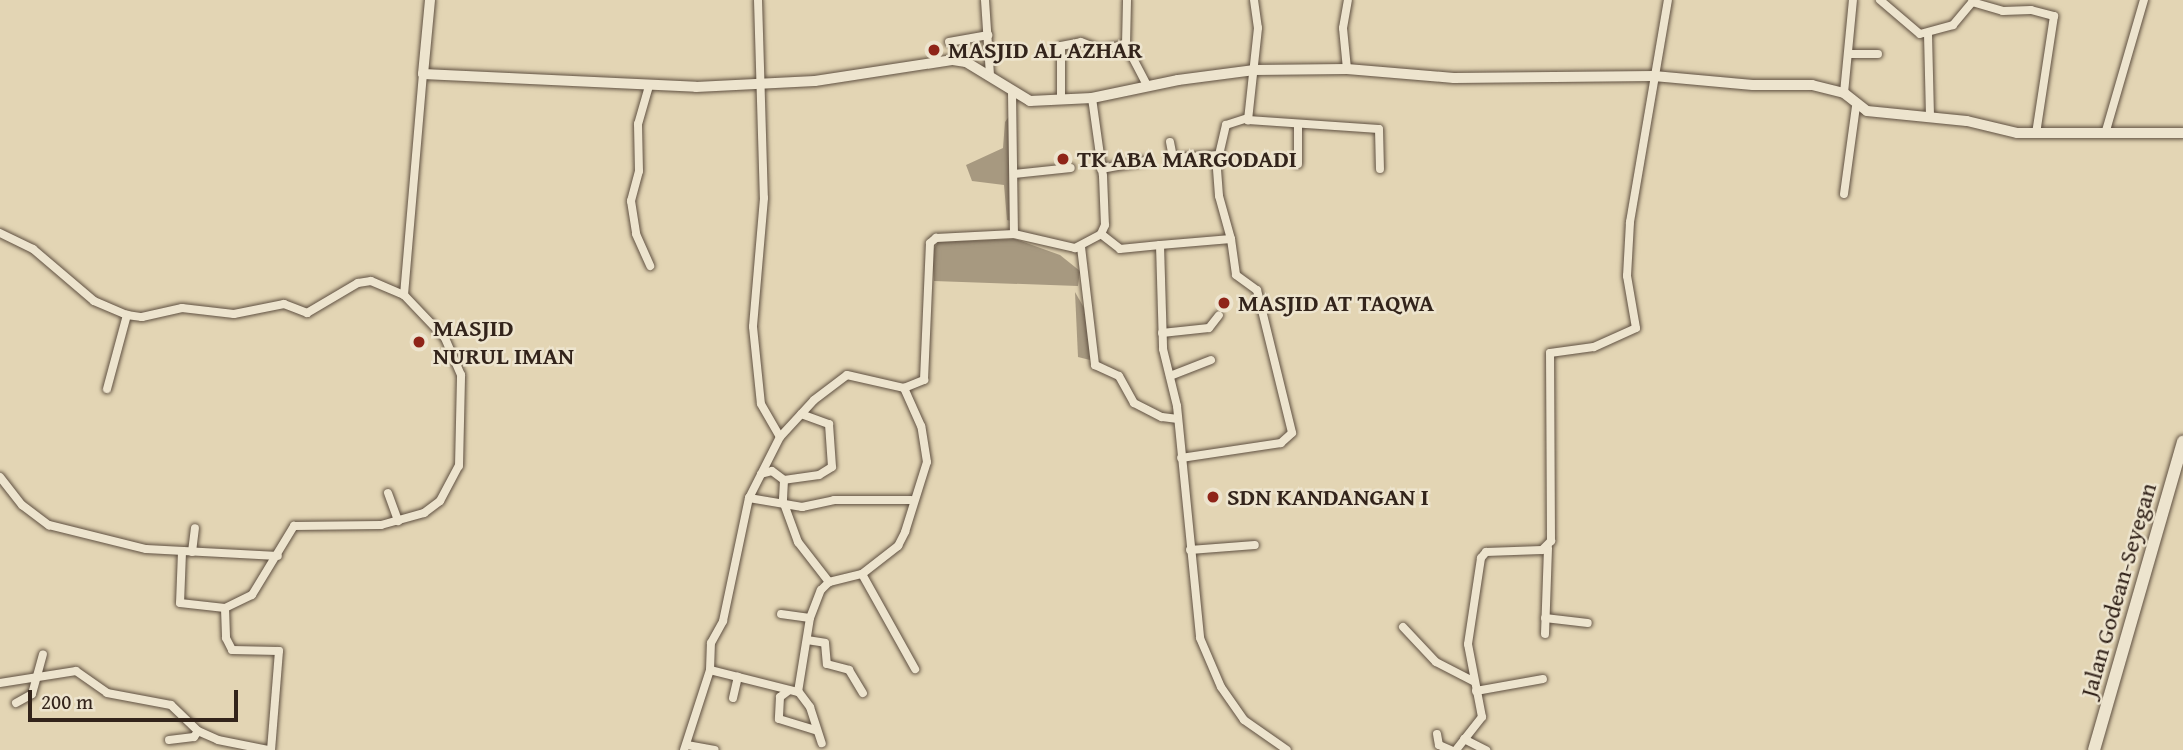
<!DOCTYPE html>
<html>
<head>
<meta charset="utf-8">
<style>
	body { margin:0 }
	#map { position:relative; width:2183px; height:750px; overflow:hidden; background:#e3d5b4; font-family:"Gentium Book Plus",serif }
	div>[style] { position:absolute }
	.water>* { inset:0; background:#a79980 }
	.roads { filter:drop-shadow(0 0 2px #5f5041) drop-shadow(0 0 2px #5f5041) }
	.minor>* { height:8px; margin:-4px; padding:0 4px; transform-origin:4px; border-radius:4px; background:#ede4ce }
	.tertiary>* { height:10px; margin:-5px; padding:0 5px; transform-origin:5px; border-radius:5px; background:#ede4ce }
	.secondary>* { height:12px; margin:-6px; padding:0 6px; transform-origin:6px; border-radius:6px; background:#ede4ce }
	.dots>* { width:19px; height:19px; translate:-50% -50%; box-sizing:border-box; border:4px solid #ede4ce; border-radius:50% }
	span { translate:-50% -50%; white-space:nowrap; text-align:center; line-height:1.15; -webkit-text-stroke:5px #ede4ce; paint-order:stroke }
	.poi-label { font-size:24px; color:#33241b; font-weight:700 }
	.left { translate:0 -50%; text-align:left }
	.street-label { font-size:24px; color:#33241b }
	.scale { position:absolute; left:28px; top:690px; width:210px; height:32px; box-sizing:border-box; border:4px solid #33241b; border-top:0; padding-left:9px; font-size:21px; line-height:24px; white-space:nowrap; color:#33241b; -webkit-text-stroke:5px #ede4ce; paint-order:stroke }
</style>
</head>
<body>
<div id="map">
	<div class="water">
		<div style="clip-path:polygon(1010px 115px,1011px 221px,1007px 220px,1004px 185px,972px 181px,966px 165px,1003px 148px,1005px 122px)"></div>
		<div style="clip-path:polygon(1015px 239px,1060px 255px,1080px 271px,1078px 286px,934px 281px,932px 252px,938px 242px)"></div>
		<div style="clip-path:polygon(1075px 292px,1092px 322px,1094px 361px,1078px 357px)"></div>
	</div>
	<div class="roads">
		<div class="minor">
			<div style="left:758px;top:0;width:198px;rotate:88.3deg"></div>
			<div style="left:764px;top:198px;width:129px;rotate:94.9deg"></div>
			<div style="left:753px;top:327px;width:77px;rotate:84.1deg"></div>
			<div style="left:761px;top:404px;width:38px;rotate:60deg"></div>
			<div style="left:985px;top:0;width:75px;rotate:86.2deg"></div>
			<div style="left:1254px;top:0;width:28px;rotate:82deg"></div>
			<div style="left:1258px;top:28px;width:93px;rotate:96.2deg"></div>
			<div style="left:1248px;top:120px;width:131px;rotate:3.9deg"></div>
			<div style="left:1379px;top:129px;width:40px;rotate:88.6deg"></div>
			<div style="left:1880px;top:0;width:52px;rotate:40.4deg"></div>
			<div style="left:1920px;top:34px;width:34px;rotate:-15deg"></div>
			<div style="left:1953px;top:25px;width:30px;rotate:-50deg"></div>
			<div style="left:1972px;top:2px;width:32px;rotate:16deg"></div>
			<div style="left:2003px;top:11px;width:28px;rotate:-2deg"></div>
			<div style="left:2031px;top:10px;width:24px;rotate:15deg"></div>
			<div style="left:2054px;top:16px;width:119px;rotate:98.7deg"></div>
			<div style="left:1928px;top:34px;width:83px;rotate:88.6deg"></div>
			<div style="left:949px;top:42px;width:40px;rotate:-10deg"></div>
			<div style="left:1126px;top:45px;width:47px;rotate:62.4deg"></div>
			<div style="left:1849px;top:54px;width:29px"></div>
			<div style="left:1347px;top:69px;width:41px;rotate:-95.6deg"></div>
			<div style="left:1343px;top:28px;width:28px;rotate:-80deg"></div>
			<div style="left:649px;top:86px;width:40px;rotate:106deg"></div>
			<div style="left:638px;top:124px;width:47px;rotate:88.8deg"></div>
			<div style="left:639px;top:171px;width:31px;rotate:105deg"></div>
			<div style="left:631px;top:201px;width:33px;rotate:81deg"></div>
			<div style="left:636px;top:234px;width:35px;rotate:66deg"></div>
			<div style="left:1012px;top:93px;width:141px;rotate:89.2deg"></div>
			<div style="left:1844px;top:93px;width:93px;rotate:-84.5deg"></div>
			<div style="left:1092px;top:98px;width:79px;rotate:82deg"></div>
			<div style="left:1103px;top:176px;width:49px;rotate:87.7deg"></div>
			<div style="left:1105px;top:225px;width:10px;rotate:114deg"></div>
			<div style="left:1101px;top:234px;width:24px;rotate:38deg"></div>
			<div style="left:1120px;top:249px;width:40px;rotate:-5.7deg"></div>
			<div style="left:1160px;top:245px;width:104px;rotate:88.3deg"></div>
			<div style="left:1163px;top:349px;width:59px;rotate:76.2deg"></div>
			<div style="left:1177px;top:406px;width:233px;rotate:84.3deg"></div>
			<div style="left:1200px;top:638px;width:53px;rotate:66.8deg"></div>
			<div style="left:1221px;top:687px;width:40px;rotate:55.1deg"></div>
			<div style="left:1244px;top:720px;width:52px;rotate:34.9deg"></div>
			<div style="left:1061px;top:99px;width:53px;rotate:-90deg"></div>
			<div style="left:1061px;top:46px;width:20px;rotate:-11deg"></div>
			<div style="left:1081px;top:42px;width:19px;rotate:21deg"></div>
			<div style="left:1099px;top:49px;width:27px;rotate:-8deg"></div>
			<div style="left:1126px;top:45px;width:45px;rotate:-88.7deg"></div>
			<div style="left:1298px;top:124px;width:40px;rotate:90deg"></div>
			<div style="left:2105px;top:134px;width:140px;rotate:-73.8deg"></div>
			<div style="left:1170px;top:142px;width:16px;rotate:79deg"></div>
			<div style="left:1173px;top:158px;width:46px;rotate:-3.7deg"></div>
			<div style="left:1219px;top:155px;width:31px;rotate:-77deg"></div>
			<div style="left:1226px;top:125px;width:22px;rotate:-18deg"></div>
			<div style="left:1216px;top:156px;width:40px;rotate:85.7deg"></div>
			<div style="left:1219px;top:196px;width:45px;rotate:74.4deg"></div>
			<div style="left:1101px;top:169px;width:45px;rotate:-10.3deg"></div>
			<div style="left:1014px;top:174px;width:57px;rotate:-6deg"></div>
			<div style="left:1844px;top:194px;width:89px;rotate:-82.2deg"></div>
			<div style="left:0;top:233px;width:37px;rotate:26deg"></div>
			<div style="left:33px;top:249px;width:80px;rotate:40.4deg"></div>
			<div style="left:94px;top:301px;width:36px;rotate:23deg"></div>
			<div style="left:127px;top:315px;width:15px;rotate:8deg"></div>
			<div style="left:142px;top:317px;width:41px;rotate:-12.7deg"></div>
			<div style="left:182px;top:308px;width:52px;rotate:6.6deg"></div>
			<div style="left:234px;top:314px;width:51px;rotate:-11.3deg"></div>
			<div style="left:284px;top:304px;width:25px;rotate:21deg"></div>
			<div style="left:307px;top:313px;width:59px;rotate:-30.5deg"></div>
			<div style="left:358px;top:283px;width:13px;rotate:-9deg"></div>
			<div style="left:371px;top:281px;width:36px;rotate:23deg"></div>
			<div style="left:404px;top:295px;width:222px;rotate:-85.1deg"></div>
			<div style="left:1160px;top:245px;width:71px;rotate:-4.8deg"></div>
			<div style="left:1231px;top:239px;width:36px;rotate:82deg"></div>
			<div style="left:1236px;top:275px;width:26px;rotate:36deg"></div>
			<div style="left:1257px;top:290px;width:147px;rotate:76.2deg"></div>
			<div style="left:1292px;top:433px;width:15px;rotate:138deg"></div>
			<div style="left:1281px;top:443px;width:101px;rotate:171.5deg"></div>
			<div style="left:1081px;top:247px;width:119px;rotate:83.2deg"></div>
			<div style="left:1095px;top:365px;width:26px;rotate:25deg"></div>
			<div style="left:1119px;top:376px;width:31px;rotate:61deg"></div>
			<div style="left:1134px;top:403px;width:31px;rotate:27deg"></div>
			<div style="left:1162px;top:417px;width:16px;rotate:7deg"></div>
			<div style="left:1162px;top:333px;width:47px;rotate:-6.1deg"></div>
			<div style="left:1209px;top:328px;width:16px;rotate:-52deg"></div>
			<div style="left:1170px;top:376px;width:44px;rotate:-21.3deg"></div>
			<div style="left:107px;top:389px;width:77px;rotate:-74.9deg"></div>
			<div style="left:801px;top:414px;width:30px;rotate:20deg"></div>
			<div style="left:829px;top:424px;width:43px;rotate:86deg"></div>
			<div style="left:832px;top:467px;width:15px;rotate:148deg"></div>
			<div style="left:819px;top:475px;width:35px;rotate:172deg"></div>
			<div style="left:784px;top:480px;width:21px;rotate:93deg"></div>
			<div style="left:783px;top:501px;width:44px;rotate:69.9deg"></div>
			<div style="left:798px;top:542px;width:51px;rotate:52.2deg"></div>
			<div style="left:761px;top:474px;width:11px;rotate:-15deg"></div>
			<div style="left:772px;top:471px;width:15px;rotate:37deg"></div>
			<div style="left:0;top:477px;width:36px;rotate:52deg"></div>
			<div style="left:22px;top:505px;width:34px;rotate:37deg"></div>
			<div style="left:49px;top:525px;width:100px;rotate:13.9deg"></div>
			<div style="left:146px;top:549px;width:132px;rotate:3deg"></div>
			<div style="left:388px;top:493px;width:30px;rotate:70deg"></div>
			<div style="left:749px;top:498px;width:54px;rotate:9.6deg"></div>
			<div style="left:802px;top:507px;width:33px;rotate:-12deg"></div>
			<div style="left:834px;top:500px;width:77px"></div>
			<div style="left:1190px;top:550px;width:65px;rotate:-4.4deg"></div>
			<div style="left:182px;top:552px;width:51px;rotate:92.2deg"></div>
			<div style="left:180px;top:603px;width:45px;rotate:6.3deg"></div>
			<div style="left:225px;top:608px;width:30px;rotate:-26deg"></div>
			<div style="left:252px;top:595px;width:81px;rotate:-58.7deg"></div>
			<div style="left:294px;top:526px;width:87px;rotate:-0.7deg"></div>
			<div style="left:381px;top:525px;width:45px;rotate:-15.6deg"></div>
			<div style="left:424px;top:513px;width:20px;rotate:-37deg"></div>
			<div style="left:440px;top:501px;width:40px;rotate:-62deg"></div>
			<div style="left:459px;top:466px;width:91px;rotate:-88.7deg"></div>
			<div style="left:461px;top:375px;width:40px;rotate:-113.4deg"></div>
			<div style="left:445px;top:338px;width:59px;rotate:-133.6deg"></div>
			<div style="left:192px;top:552px;width:24px;rotate:-83deg"></div>
			<div style="left:862px;top:574px;width:109px;rotate:60.8deg"></div>
			<div style="left:225px;top:608px;width:30px;rotate:88deg"></div>
			<div style="left:226px;top:638px;width:13px;rotate:63deg"></div>
			<div style="left:232px;top:650px;width:47px;rotate:1.2deg"></div>
			<div style="left:279px;top:651px;width:99px;rotate:94.6deg"></div>
			<div style="left:781px;top:614px;width:29px;rotate:8deg"></div>
			<div style="left:1545px;top:618px;width:43px;rotate:6.6deg"></div>
			<div style="left:1403px;top:627px;width:48px;rotate:46.7deg"></div>
			<div style="left:1436px;top:662px;width:42px;rotate:27.2deg"></div>
			<div style="left:1545px;top:634px;width:86px;rotate:-88deg"></div>
			<div style="left:807px;top:640px;width:18px;rotate:9deg"></div>
			<div style="left:825px;top:643px;width:21px;rotate:85deg"></div>
			<div style="left:827px;top:664px;width:23px;rotate:15deg"></div>
			<div style="left:849px;top:670px;width:27px;rotate:59deg"></div>
			<div style="left:710px;top:670px;width:91px;rotate:14deg"></div>
			<div style="left:798px;top:692px;width:75px;rotate:-80.8deg"></div>
			<div style="left:810px;top:618px;width:30px;rotate:-69deg"></div>
			<div style="left:821px;top:590px;width:11px;rotate:-45deg"></div>
			<div style="left:829px;top:582px;width:34px;rotate:-14deg"></div>
			<div style="left:862px;top:574px;width:46px;rotate:-37.9deg"></div>
			<div style="left:898px;top:546px;width:16px;rotate:-63deg"></div>
			<div style="left:905px;top:532px;width:73px;rotate:-72.6deg"></div>
			<div style="left:927px;top:462px;width:36px;rotate:-99deg"></div>
			<div style="left:921px;top:426px;width:42px;rotate:-114.1deg"></div>
			<div style="left:0;top:683px;width:77px;rotate:-9deg"></div>
			<div style="left:76px;top:671px;width:38px;rotate:35deg"></div>
			<div style="left:107px;top:693px;width:65px;rotate:10.6deg"></div>
			<div style="left:171px;top:705px;width:37px;rotate:44deg"></div>
			<div style="left:198px;top:731px;width:22px;rotate:24deg"></div>
			<div style="left:218px;top:740px;width:51px;rotate:11.3deg"></div>
			<div style="left:788px;top:691px;width:10px;rotate:143deg"></div>
			<div style="left:780px;top:697px;width:22px;rotate:93deg"></div>
			<div style="left:779px;top:719px;width:38px;rotate:17deg"></div>
			<div style="left:798px;top:691px;width:20px;rotate:53deg"></div>
			<div style="left:810px;top:707px;width:38px;rotate:72deg"></div>
			<div style="left:1476px;top:691px;width:68px;rotate:-10.2deg"></div>
			<div style="left:733px;top:698px;width:22px;rotate:-77deg"></div>
			<div style="left:16px;top:703px;width:18px;rotate:-29deg"></div>
			<div style="left:32px;top:694px;width:41px;rotate:-74.6deg"></div>
			<div style="left:1437px;top:734px;width:11px;rotate:80deg"></div>
			<div style="left:1439px;top:745px;width:13px;rotate:23deg"></div>
			<div style="left:1464px;top:739px;width:25px;rotate:27deg"></div>
			<div style="left:169px;top:740px;width:25px;rotate:-7deg"></div>
			<div style="left:194px;top:737px;width:7px;rotate:-56deg"></div>
			<div style="left:687px;top:745px;width:28px;rotate:10deg"></div>
			<div style="left:684px;top:750px;width:84px;rotate:-72deg"></div>
			<div style="left:710px;top:670px;width:27px;rotate:-88deg"></div>
			<div style="left:711px;top:643px;width:25px;rotate:-61deg"></div>
			<div style="left:723px;top:621px;width:126px;rotate:-78.1deg"></div>
			<div style="left:749px;top:498px;width:68px;rotate:-63.1deg"></div>
			<div style="left:780px;top:437px;width:50px;rotate:-47.4deg"></div>
			<div style="left:814px;top:400px;width:41px;rotate:-37.1deg"></div>
			<div style="left:847px;top:375px;width:58px;rotate:12.8deg"></div>
			<div style="left:904px;top:388px;width:22px;rotate:-22deg"></div>
			<div style="left:924px;top:380px;width:137px;rotate:-87.5deg"></div>
			<div style="left:930px;top:243px;width:8px;rotate:-40deg"></div>
			<div style="left:936px;top:238px;width:78px;rotate:-2.9deg"></div>
			<div style="left:1014px;top:234px;width:63px;rotate:12.9deg"></div>
			<div style="left:1075px;top:248px;width:30px;rotate:-28deg"></div>
			<div style="left:1456px;top:750px;width:42px;rotate:-51.8deg"></div>
			<div style="left:1482px;top:717px;width:74px;rotate:-100.9deg"></div>
			<div style="left:1468px;top:644px;width:87px;rotate:-81.4deg"></div>
			<div style="left:1481px;top:558px;width:8px;rotate:-50deg"></div>
			<div style="left:1486px;top:552px;width:56px;rotate:-2deg"></div>
			<div style="left:1542px;top:550px;width:13px;rotate:-45deg"></div>
			<div style="left:1551px;top:541px;width:188px;rotate:-90.3deg"></div>
			<div style="left:1550px;top:353px;width:44px;rotate:-7.8deg"></div>
			<div style="left:1594px;top:347px;width:46px;rotate:-24.3deg"></div>
			<div style="left:1636px;top:328px;width:53px;rotate:-99.8deg"></div>
			<div style="left:1627px;top:276px;width:54px;rotate:-86.8deg"></div>
			<div style="left:1630px;top:222px;width:225px;rotate:-80.3deg"></div>
		</div>
		<div class="tertiary">
			<div style="left:430px;top:0;width:74px;rotate:95.4deg"></div>
			<div style="left:423px;top:74px;width:273px;rotate:2.7deg"></div>
			<div style="left:696px;top:87px;width:119px;rotate:-2.9deg"></div>
			<div style="left:815px;top:81px;width:140px;rotate:-8.7deg"></div>
			<div style="left:953px;top:60px;width:13px;rotate:9deg"></div>
			<div style="left:966px;top:62px;width:75px;rotate:31.4deg"></div>
			<div style="left:1030px;top:101px;width:62px;rotate:-2.8deg"></div>
			<div style="left:1092px;top:98px;width:88px;rotate:-11.8deg"></div>
			<div style="left:1178px;top:80px;width:77px;rotate:-7.5deg"></div>
			<div style="left:1254px;top:70px;width:93px;rotate:-0.6deg"></div>
			<div style="left:1347px;top:69px;width:107px;rotate:4.8deg"></div>
			<div style="left:1454px;top:78px;width:200px;rotate:-0.6deg"></div>
			<div style="left:1654px;top:76px;width:99px;rotate:5.2deg"></div>
			<div style="left:1753px;top:85px;width:59px"></div>
			<div style="left:1812px;top:85px;width:33px;rotate:14deg"></div>
			<div style="left:1844px;top:93px;width:29px;rotate:38deg"></div>
			<div style="left:1867px;top:111px;width:100px;rotate:5.7deg"></div>
			<div style="left:1967px;top:121px;width:51px;rotate:13.5deg"></div>
			<div style="left:2017px;top:133px;width:166px"></div>
		</div>
		<div class="secondary">
			<div style="left:2094px;top:750px;width:321px;rotate:-73.9deg"></div>
		</div>
	</div>
	<div class="dots">
		<div style="left:934px;top:50px;background:#8f2418"></div>
		<div style="left:1063px;top:159px;background:#8f2418"></div>
		<div style="left:1224px;top:303px;background:#8f2418"></div>
		<div style="left:419px;top:342px;background:#8f2418"></div>
		<div style="left:1213px;top:497px;background:#8f2418"></div>
	</div>
	<div class="poi-label">
		<span class="left" style="left:948px;top:50px">MASJID AL AZHAR</span>
		<span class="left" style="left:1077px;top:159px">TK ABA MARGODADI</span>
		<span class="left" style="left:1238px;top:303px">MASJID AT TAQWA</span>
		<span class="left" style="left:433px;top:342px">MASJID<br>NURUL IMAN</span>
		<span class="left" style="left:1227px;top:497px">SDN KANDANGAN I</span>
	</div>
	<div class="street-label">
		<span style="left:2118px;top:590px;rotate:-74deg">Jalan Godean-Seyegan</span>
	</div>
	<div class="scale">200 m</div>
</div>
</body>
</html>
